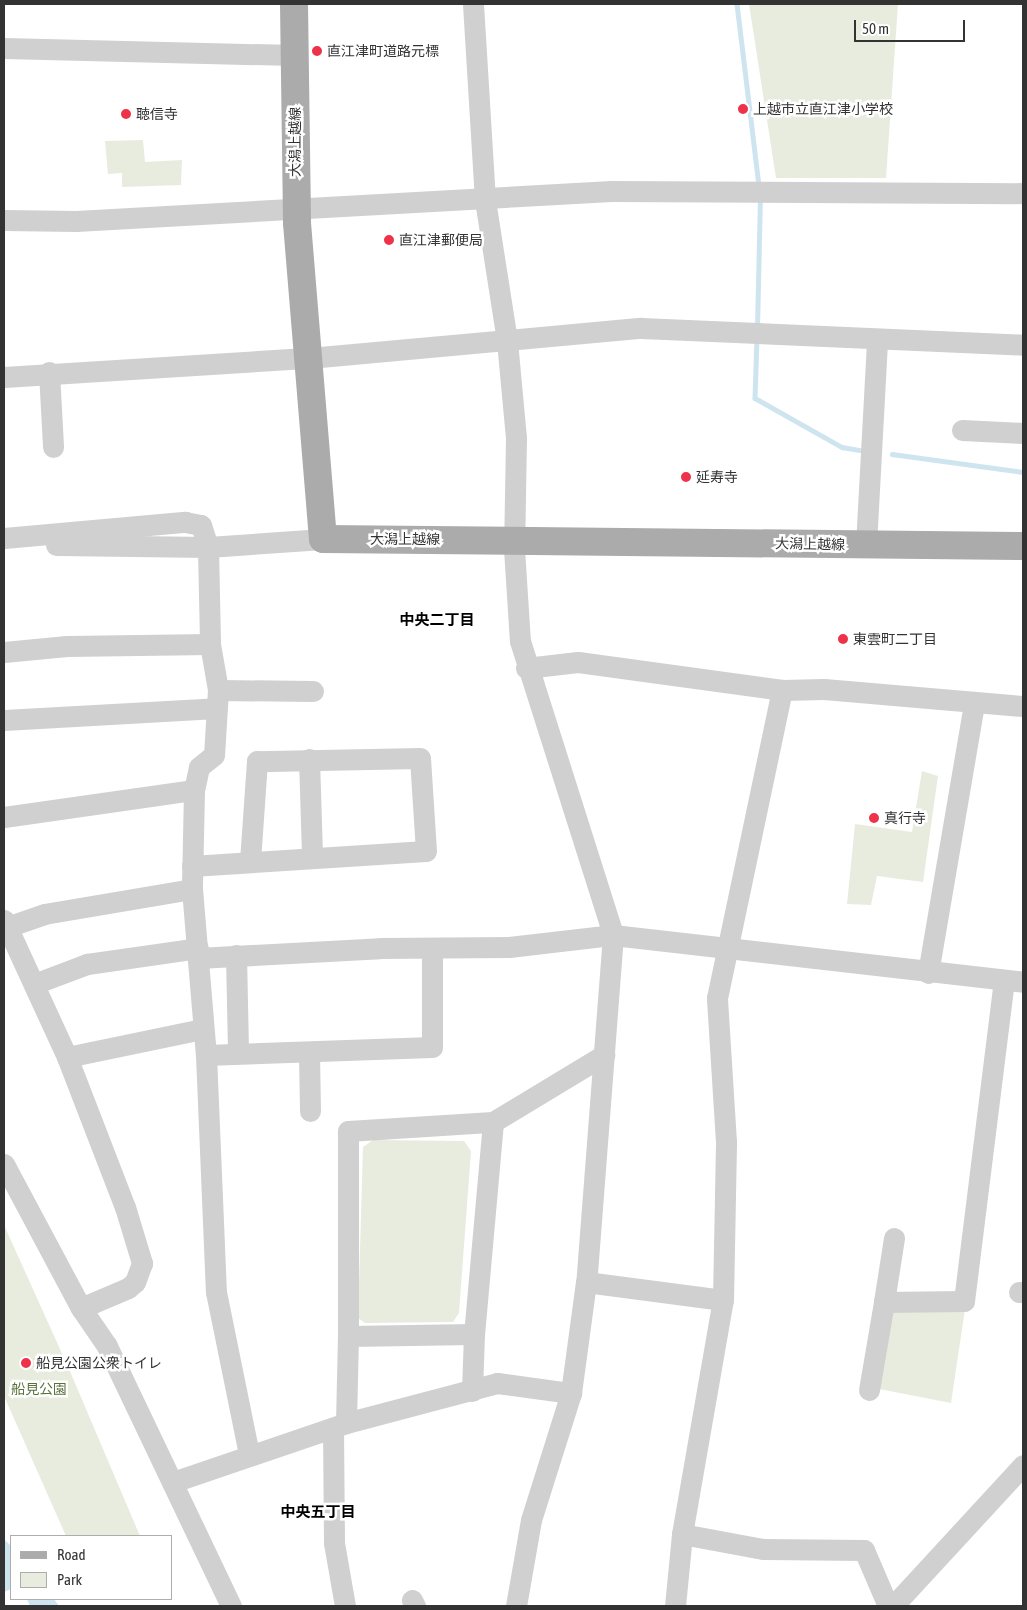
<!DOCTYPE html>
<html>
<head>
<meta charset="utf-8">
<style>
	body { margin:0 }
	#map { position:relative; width:1027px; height:1610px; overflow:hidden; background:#fff; font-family:"Asap Condensed","Noto Sans JP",sans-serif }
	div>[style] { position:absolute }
	.green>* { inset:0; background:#e7ecde }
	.water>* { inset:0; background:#cee4ef }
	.pier>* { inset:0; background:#fff }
	.stream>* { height:4.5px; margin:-2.25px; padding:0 2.25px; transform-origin:2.25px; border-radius:2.25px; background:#cee4ef }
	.minor>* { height:21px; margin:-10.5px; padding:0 10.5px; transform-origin:10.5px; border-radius:10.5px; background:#d0d0d0 }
	.major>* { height:28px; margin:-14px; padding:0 14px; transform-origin:14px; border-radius:14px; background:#ababab }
	.dots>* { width:14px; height:14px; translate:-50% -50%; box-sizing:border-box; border:2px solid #fff; border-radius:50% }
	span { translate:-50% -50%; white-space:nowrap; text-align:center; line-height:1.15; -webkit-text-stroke:5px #fff; paint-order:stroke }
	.poi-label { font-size:14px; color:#333 }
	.left { translate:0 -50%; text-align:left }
	.street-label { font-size:14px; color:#333 }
	.park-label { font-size:14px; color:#58723d }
	.neighbourhood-label { font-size:15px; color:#000; font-weight:700 }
	.frame { position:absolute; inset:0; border:5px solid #333; pointer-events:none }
	.legend { position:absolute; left:10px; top:1535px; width:162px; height:65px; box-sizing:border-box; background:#fff; border:1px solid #adadad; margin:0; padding:6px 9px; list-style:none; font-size:15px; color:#333 }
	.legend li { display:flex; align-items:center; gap:10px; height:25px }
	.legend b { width:25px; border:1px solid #adadad }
	.scale { position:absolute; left:854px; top:20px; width:111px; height:22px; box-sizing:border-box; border:2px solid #333; border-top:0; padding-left:6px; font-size:15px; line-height:18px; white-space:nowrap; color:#333; -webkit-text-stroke:4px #fff; paint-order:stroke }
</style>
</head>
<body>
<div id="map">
	<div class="green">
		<div style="clip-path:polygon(749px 4px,898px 4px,886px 178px,776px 178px)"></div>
		<div style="clip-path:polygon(143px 140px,145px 162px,182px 160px,181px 185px,122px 187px,122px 173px,108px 174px,105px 141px)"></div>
		<div style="clip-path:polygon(922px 771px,938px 776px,923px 882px,877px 876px,871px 905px,847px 904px,855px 824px,912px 832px)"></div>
		<div style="clip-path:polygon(373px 1140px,464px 1141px,471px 1151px,459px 1313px,453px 1322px,365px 1323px,358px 1318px,363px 1147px)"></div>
		<div style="clip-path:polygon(4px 1225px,69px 1369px,140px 1536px,66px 1536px,4px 1396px)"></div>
		<div style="clip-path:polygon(965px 1309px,951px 1403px,874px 1388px,887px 1310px)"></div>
	</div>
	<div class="water">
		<div style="clip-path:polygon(4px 1539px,11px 1546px,11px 1599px,54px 1599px,59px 1606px,4px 1606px)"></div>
	</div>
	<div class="pier">
		<div style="clip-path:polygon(11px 1589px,11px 1599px,27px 1599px,30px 1606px,4px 1606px,4px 1592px)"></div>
	</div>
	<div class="stream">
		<div style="left:737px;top:4px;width:183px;rotate:83.1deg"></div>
		<div style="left:757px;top:328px;width:130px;rotate:-88.7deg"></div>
		<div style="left:757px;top:338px;width:60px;rotate:91.9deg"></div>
		<div style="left:755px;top:398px;width:100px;rotate:29.4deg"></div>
		<div style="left:842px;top:447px;width:22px;rotate:10deg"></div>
		<div style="left:892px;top:454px;width:132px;rotate:7.8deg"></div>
	</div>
	<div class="minor">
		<div style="left:473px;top:4px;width:196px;rotate:86.5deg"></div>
		<div style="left:485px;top:200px;width:143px;rotate:81.1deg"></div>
		<div style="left:507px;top:341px;width:97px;rotate:84.7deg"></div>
		<div style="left:516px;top:438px;width:111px;rotate:91deg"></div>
		<div style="left:514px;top:549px;width:92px;rotate:86.3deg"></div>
		<div style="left:520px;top:641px;width:308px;rotate:72.4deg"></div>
		<div style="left:613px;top:935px;width:348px;rotate:94.4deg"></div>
		<div style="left:586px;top:1282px;width:112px;rotate:97.7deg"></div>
		<div style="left:571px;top:1393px;width:133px;rotate:107.5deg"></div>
		<div style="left:531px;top:1520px;width:87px;rotate:99.9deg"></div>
		<div style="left:4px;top:48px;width:291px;rotate:1.4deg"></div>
		<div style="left:4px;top:220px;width:72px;rotate:0.8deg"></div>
		<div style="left:76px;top:221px;width:536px;rotate:-3.21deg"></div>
		<div style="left:611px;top:191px;width:412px;rotate:0.3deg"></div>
		<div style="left:49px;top:372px;width:75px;rotate:86.9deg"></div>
		<div style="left:4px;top:377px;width:306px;rotate:-3.6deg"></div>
		<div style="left:309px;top:358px;width:333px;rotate:-5.2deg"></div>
		<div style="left:641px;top:328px;width:382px;rotate:2.5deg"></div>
		<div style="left:962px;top:430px;width:61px;rotate:2.8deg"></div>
		<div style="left:4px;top:538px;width:182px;rotate:-5.1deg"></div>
		<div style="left:185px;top:522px;width:16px;rotate:11deg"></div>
		<div style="left:201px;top:525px;width:23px;rotate:72deg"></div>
		<div style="left:208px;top:547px;width:97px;rotate:88.8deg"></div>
		<div style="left:210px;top:644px;width:47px;rotate:80.1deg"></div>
		<div style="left:218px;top:690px;width:65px;rotate:93.5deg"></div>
		<div style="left:214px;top:755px;width:19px;rotate:141deg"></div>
		<div style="left:199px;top:767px;width:24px;rotate:102deg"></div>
		<div style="left:194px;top:790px;width:99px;rotate:91.2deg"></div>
		<div style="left:192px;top:889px;width:167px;rotate:85.2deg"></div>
		<div style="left:206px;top:1055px;width:237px;rotate:87.6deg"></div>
		<div style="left:216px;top:1292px;width:165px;rotate:78.5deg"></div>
		<div style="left:56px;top:545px;width:152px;rotate:0.8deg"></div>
		<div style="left:208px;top:547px;width:115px;rotate:-4deg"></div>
		<div style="left:866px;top:545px;width:206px;rotate:-86.9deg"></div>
		<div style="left:4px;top:652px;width:63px;rotate:-5.4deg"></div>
		<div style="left:67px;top:646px;width:143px;rotate:-0.8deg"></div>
		<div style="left:526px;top:668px;width:52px;rotate:-6.6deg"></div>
		<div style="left:578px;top:662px;width:206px;rotate:7.8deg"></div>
		<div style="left:782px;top:690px;width:42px;rotate:-1.4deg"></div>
		<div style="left:824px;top:689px;width:200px;rotate:4.9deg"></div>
		<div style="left:218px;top:690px;width:95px;rotate:0.6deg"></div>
		<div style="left:4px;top:720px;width:213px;rotate:-3.2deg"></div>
		<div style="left:309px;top:759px;width:98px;rotate:88.2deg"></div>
		<div style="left:4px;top:817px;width:192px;rotate:-8.1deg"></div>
		<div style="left:192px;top:866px;width:234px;rotate:-3.7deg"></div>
		<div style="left:426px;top:851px;width:93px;rotate:-93.7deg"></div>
		<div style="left:420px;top:758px;width:163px;rotate:178.9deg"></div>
		<div style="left:257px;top:761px;width:101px;rotate:94deg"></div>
		<div style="left:4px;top:920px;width:151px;rotate:65.3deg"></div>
		<div style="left:67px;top:1057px;width:161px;rotate:68.9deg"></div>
		<div style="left:125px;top:1207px;width:59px;rotate:73.1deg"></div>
		<div style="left:142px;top:1263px;width:20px;rotate:110deg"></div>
		<div style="left:135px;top:1282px;width:9px;rotate:139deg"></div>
		<div style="left:128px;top:1288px;width:51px;rotate:156.9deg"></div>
		<div style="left:7px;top:927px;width:39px;rotate:-19deg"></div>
		<div style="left:44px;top:914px;width:150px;rotate:-9.6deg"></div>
		<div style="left:236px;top:955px;width:98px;rotate:88.8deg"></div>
		<div style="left:198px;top:958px;width:182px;rotate:-3.1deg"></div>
		<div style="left:380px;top:948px;width:129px;rotate:-0.4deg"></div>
		<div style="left:509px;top:947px;width:105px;rotate:-6.6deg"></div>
		<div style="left:613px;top:935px;width:413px;rotate:6.5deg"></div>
		<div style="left:928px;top:973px;width:273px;rotate:-80.3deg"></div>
		<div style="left:34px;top:984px;width:57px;rotate:-20.7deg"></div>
		<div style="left:87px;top:964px;width:112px;rotate:-8.2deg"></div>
		<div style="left:309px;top:1053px;width:58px;rotate:89deg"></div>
		<div style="left:206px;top:1055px;width:226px;rotate:-2deg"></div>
		<div style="left:432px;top:1047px;width:99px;rotate:-90deg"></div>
		<div style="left:67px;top:1057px;width:138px;rotate:-11.7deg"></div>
		<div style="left:493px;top:1122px;width:213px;rotate:95.1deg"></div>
		<div style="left:474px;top:1334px;width:126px;rotate:179.1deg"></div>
		<div style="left:348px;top:1336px;width:205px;rotate:-90deg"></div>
		<div style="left:348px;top:1131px;width:145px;rotate:-3.6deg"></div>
		<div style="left:493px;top:1122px;width:130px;rotate:-31.1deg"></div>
		<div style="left:4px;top:1164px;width:163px;rotate:61.9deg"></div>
		<div style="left:81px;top:1308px;width:46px;rotate:55.6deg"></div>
		<div style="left:107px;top:1346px;width:288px;rotate:64.5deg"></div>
		<div style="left:894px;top:1238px;width:65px;rotate:98.9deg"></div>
		<div style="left:884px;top:1302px;width:80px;rotate:-0.7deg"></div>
		<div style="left:964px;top:1301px;width:323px;rotate:-82.9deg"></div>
		<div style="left:586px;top:1282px;width:138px;rotate:7.5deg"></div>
		<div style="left:1019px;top:1292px;width:4px"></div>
		<div style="left:869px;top:1390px;width:89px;rotate:-80.3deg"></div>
		<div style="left:472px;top:1391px;width:57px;rotate:-88deg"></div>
		<div style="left:346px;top:1423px;width:87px;rotate:-88.7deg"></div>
		<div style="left:333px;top:1428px;width:115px;rotate:89.5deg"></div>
		<div style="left:334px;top:1543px;width:64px;rotate:80.1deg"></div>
		<div style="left:173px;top:1482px;width:183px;rotate:-18.8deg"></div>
		<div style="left:346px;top:1423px;width:156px;rotate:-14.8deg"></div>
		<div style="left:497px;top:1383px;width:75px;rotate:7.7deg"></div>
		<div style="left:682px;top:1534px;width:82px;rotate:10.5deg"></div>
		<div style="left:763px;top:1549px;width:101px;rotate:0.6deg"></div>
		<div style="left:864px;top:1550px;width:61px;rotate:66.8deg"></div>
		<div style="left:412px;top:1600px;width:7px;rotate:63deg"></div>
		<div style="left:675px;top:1606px;width:72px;rotate:-84.4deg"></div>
		<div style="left:682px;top:1534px;width:238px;rotate:-80.1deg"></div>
		<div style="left:723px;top:1300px;width:158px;rotate:-88.9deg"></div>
		<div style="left:726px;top:1142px;width:144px;rotate:-93.6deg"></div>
		<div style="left:717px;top:998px;width:315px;rotate:-78.1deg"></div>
		<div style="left:893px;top:1606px;width:192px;rotate:-47.3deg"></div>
	</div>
	<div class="major">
		<div style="left:294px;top:4px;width:219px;rotate:89.2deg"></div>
		<div style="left:297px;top:223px;width:317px;rotate:85.3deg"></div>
		<div style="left:323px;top:539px;width:700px;rotate:0.57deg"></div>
	</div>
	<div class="dots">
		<div style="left:317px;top:51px;background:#ed3249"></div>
		<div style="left:743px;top:109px;background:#ed3249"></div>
		<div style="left:126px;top:114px;background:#ed3249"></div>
		<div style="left:389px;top:240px;background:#ed3249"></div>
		<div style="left:686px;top:477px;background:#ed3249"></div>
		<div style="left:843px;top:639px;background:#ed3249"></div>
		<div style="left:874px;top:818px;background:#ed3249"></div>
		<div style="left:26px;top:1363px;background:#ed3249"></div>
	</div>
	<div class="poi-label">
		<span class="left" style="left:327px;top:51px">直江津町道路元標</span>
		<span class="left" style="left:753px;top:109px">上越市立直江津小学校</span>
		<span class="left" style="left:136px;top:114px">聴信寺</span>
		<span class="left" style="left:399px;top:240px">直江津郵便局</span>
		<span class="left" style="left:696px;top:477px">延寿寺</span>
		<span class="left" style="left:853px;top:639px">東雲町二丁目</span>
		<span class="left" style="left:884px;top:818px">真行寺</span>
		<span class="left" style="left:36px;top:1363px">船見公園公衆トイレ</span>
	</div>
	<div class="street-label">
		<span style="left:295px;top:142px;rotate:-90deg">大潟上越線</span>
		<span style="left:405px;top:539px">大潟上越線</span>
		<span style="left:810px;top:544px;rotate:1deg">大潟上越線</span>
	</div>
	<div class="park-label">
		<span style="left:39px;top:1389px">船見公園</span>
	</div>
	<div class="neighbourhood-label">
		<span style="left:437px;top:620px">中央二丁目</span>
		<span style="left:318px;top:1512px">中央五丁目</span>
	</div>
	<div class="frame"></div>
	<ul class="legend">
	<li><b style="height:6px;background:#ababab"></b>Road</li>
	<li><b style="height:14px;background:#e7ecde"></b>Park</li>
	</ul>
	<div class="scale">50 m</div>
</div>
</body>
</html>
